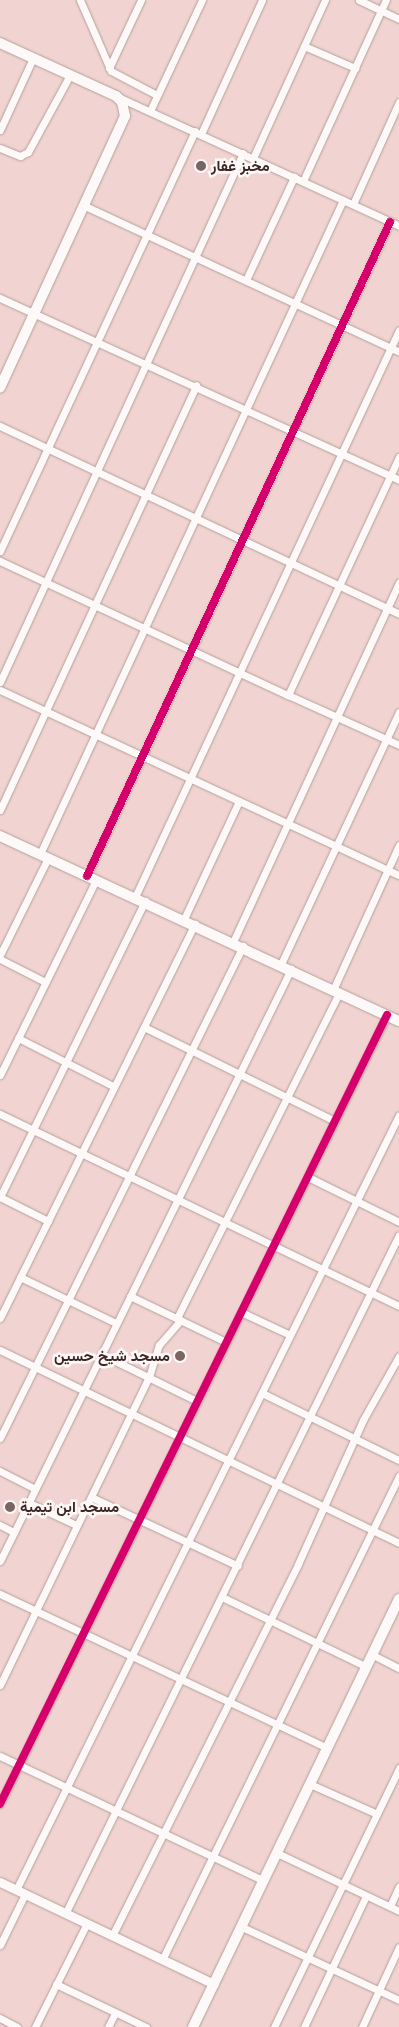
<!DOCTYPE html>
<html>
<head>
<meta charset="utf-8">
<style>
	body { margin:0 }
	#map { position:relative; width:399px; height:2027px; overflow:hidden; background:#f1d4d1; font-family:Helvetica,Vazirmatn,sans-serif }
	div>[style] { position:absolute }
	.roads { filter:drop-shadow(0 0 1px #b49f9c) drop-shadow(0 0 1px #b49f9c) }
	.minor>* { height:7px; margin:-3.5px; padding:0 3.5px; transform-origin:3.5px; border-radius:3.5px; background:#fdf9f8 }
	.tertiary>* { height:9px; margin:-4.5px; padding:0 4.5px; transform-origin:4.5px; border-radius:4.5px; background:#fdf9f8 }
	.secondary>* { height:10px; margin:-5px; padding:0 5px; transform-origin:5px; border-radius:5px; background:#fdf9f8 }
	.cycleway>* { height:8px; margin:-4px; padding:0 4px; transform-origin:4px; border-radius:4px; background:#d6006c }
	.dots>* { width:14px; height:14px; translate:-50% -50%; box-sizing:border-box; border:2px solid #fdf8f7; border-radius:50% }
	span { translate:-50% -50%; white-space:nowrap; text-align:center; line-height:1.15; -webkit-text-stroke:5px #fdf8f7; paint-order:stroke }
	.poi-label { font-size:15px; color:#3b2725; font-weight:700 }
	.left { translate:0 -50%; text-align:left }
	.right { translate:-100% -50%; text-align:right }
</style>
</head>
<body>
<div id="map">
	<div class="roads">
		<div class="minor">
			<div style="left:80px;top:0;width:77px;rotate:66.4deg"></div>
			<div style="left:111px;top:71px;width:52px;rotate:27.6deg"></div>
			<div style="left:359px;top:0;width:44px;rotate:25.4deg"></div>
			<div style="left:304px;top:46px;width:56px;rotate:23.3deg"></div>
			<div style="left:109px;top:68px;width:75px;rotate:-64.8deg"></div>
			<div style="left:120px;top:98px;width:307px;rotate:24.6deg"></div>
			<div style="left:150px;top:111px;width:123px;rotate:-64.9deg"></div>
			<div style="left:0;top:130px;width:79px;rotate:-65.4deg"></div>
			<div style="left:201px;top:134px;width:147px;rotate:-65.5deg"></div>
			<div style="left:0;top:148px;width:22px;rotate:22deg"></div>
			<div style="left:20px;top:156px;width:9px;rotate:-27deg"></div>
			<div style="left:28px;top:152px;width:88px;rotate:-61.4deg"></div>
			<div style="left:253px;top:158px;width:174px;rotate:-65.5deg"></div>
			<div style="left:303px;top:181px;width:199px;rotate:-65.4deg"></div>
			<div style="left:353px;top:204px;width:112px;rotate:-65.7deg"></div>
			<div style="left:85px;top:206px;width:346px;rotate:24.9deg"></div>
			<div style="left:246px;top:280px;width:114px;rotate:-65deg"></div>
			<div style="left:0;top:298px;width:439px;rotate:24.5deg"></div>
			<div style="left:0;top:426px;width:441px;rotate:25.2deg"></div>
			<div style="left:399px;top:457px;width:263px;rotate:115deg"></div>
			<div style="left:288px;top:695px;width:122px;rotate:24.2deg"></div>
			<div style="left:0;top:551px;width:463px;rotate:-65.1deg"></div>
			<div style="left:0;top:561px;width:318px;rotate:25deg"></div>
			<div style="left:0;top:682px;width:582px;rotate:-65.33deg"></div>
			<div style="left:0;top:690px;width:440px;rotate:24.9deg"></div>
			<div style="left:0;top:810px;width:468px;rotate:-65.2deg"></div>
			<div style="left:40px;top:854px;width:721px;rotate:-65.14deg"></div>
			<div style="left:87px;top:876px;width:721px;rotate:-65.14deg"></div>
			<div style="left:135px;top:897px;width:625px;rotate:-65.03deg"></div>
			<div style="left:184px;top:919px;width:130px;rotate:-65deg"></div>
			<div style="left:233px;top:942px;width:396px;rotate:-65.2deg"></div>
			<div style="left:0;top:955px;width:108px;rotate:-63.7deg"></div>
			<div style="left:0;top:959px;width:51px;rotate:27.1deg"></div>
			<div style="left:281px;top:964px;width:278px;rotate:-64.9deg"></div>
			<div style="left:333px;top:990px;width:159px;rotate:-65.5deg"></div>
			<div style="left:144px;top:1027px;width:213px;rotate:26.2deg"></div>
			<div style="left:18px;top:1038px;width:106px;rotate:26.8deg"></div>
			<div style="left:0;top:1075px;width:217px;rotate:-63.8deg"></div>
			<div style="left:0;top:1114px;width:443px;rotate:25.7deg"></div>
			<div style="left:308px;top:1177px;width:102px;rotate:26.3deg"></div>
			<div style="left:0;top:1197px;width:330px;rotate:-63.9deg"></div>
			<div style="left:0;top:1197px;width:54px;rotate:26.6deg"></div>
			<div style="left:20px;top:1277px;width:106px;rotate:25.6deg"></div>
			<div style="left:130px;top:1296px;width:106px;rotate:25.6deg"></div>
			<div style="left:241px;top:1312px;width:54px;rotate:25.1deg"></div>
			<div style="left:0;top:1318px;width:440px;rotate:-63.7deg"></div>
			<div style="left:177px;top:1318px;width:363px;rotate:-63.5deg"></div>
			<div style="left:0;top:1350px;width:443px;rotate:25.8deg"></div>
			<div style="left:101px;top:1354px;width:107px;rotate:26.1deg"></div>
			<div style="left:262px;top:1393px;width:153px;rotate:26.1deg"></div>
			<div style="left:0;top:1438px;width:549px;rotate:-63.72deg"></div>
			<div style="left:0;top:1471px;width:38px;rotate:27deg"></div>
			<div style="left:91px;top:1497px;width:162px;rotate:25.1deg"></div>
			<div style="left:27px;top:1502px;width:54px;rotate:25.1deg"></div>
			<div style="left:0;top:1525px;width:16px;rotate:27deg"></div>
			<div style="left:0;top:1561px;width:660px;rotate:-63.82deg"></div>
			<div style="left:0;top:1594px;width:361px;rotate:25.2deg"></div>
			<div style="left:222px;top:1597px;width:159px;rotate:25.8deg"></div>
			<div style="left:371px;top:1654px;width:31px;rotate:27deg"></div>
			<div style="left:0;top:1685px;width:342px;rotate:-64.2deg"></div>
			<div style="left:149px;top:1377px;width:34px;rotate:-73deg"></div>
			<div style="left:159px;top:1345px;width:33px;rotate:-49deg"></div>
			<div style="left:0;top:1756px;width:292px;rotate:25.3deg"></div>
			<div style="left:310px;top:1784px;width:73px;rotate:24.1deg"></div>
			<div style="left:0;top:1804px;width:879px;rotate:-63.87deg"></div>
			<div style="left:277px;top:1853px;width:135px;rotate:25.4deg"></div>
			<div style="left:16px;top:1890px;width:864px;rotate:-63.7deg"></div>
			<div style="left:390px;top:1906px;width:21px;rotate:-65deg"></div>
			<div style="left:66px;top:1912px;width:754px;rotate:-63.81deg"></div>
			<div style="left:242px;top:1927px;width:173px;rotate:24.9deg"></div>
			<div style="left:112px;top:1936px;width:416px;rotate:-63.4deg"></div>
			<div style="left:298px;top:1564px;width:158px;rotate:-65.7deg"></div>
			<div style="left:363px;top:1420px;width:73px;rotate:-60.6deg"></div>
			<div style="left:0;top:1945px;width:57px;rotate:-63.9deg"></div>
			<div style="left:162px;top:1960px;width:539px;rotate:-63.91deg"></div>
			<div style="left:56px;top:1984px;width:100px;rotate:25.5deg"></div>
			<div style="left:0;top:2018px;width:19px;rotate:28deg"></div>
			<div style="left:35px;top:2027px;width:116px;rotate:-63.4deg"></div>
			<div style="left:108px;top:2027px;width:16px;rotate:-63deg"></div>
			<div style="left:274px;top:2027px;width:288px;rotate:-64.2deg"></div>
			<div style="left:304px;top:2027px;width:145px;rotate:-64.7deg"></div>
			<div style="left:362px;top:2027px;width:88px;rotate:-65.2deg"></div>
		</div>
		<div class="tertiary">
			<div style="left:0;top:1882px;width:237px;rotate:25.5deg"></div>
		</div>
		<div class="secondary">
			<div style="left:0;top:43px;width:128px;rotate:24.6deg"></div>
			<div style="left:116px;top:96px;width:8px;rotate:45deg"></div>
			<div style="left:122px;top:102px;width:14px;rotate:78deg"></div>
			<div style="left:125px;top:116px;width:299px;rotate:114.7deg"></div>
			<div style="left:0;top:836px;width:440px;rotate:24.9deg"></div>
			<div style="left:193px;top:2027px;width:475px;rotate:-64.3deg"></div>
		</div>
	</div>
	<div class="cycleway">
		<div style="left:87px;top:876px;width:721px;rotate:-65.14deg"></div>
		<div style="left:0;top:1804px;width:879px;rotate:-63.87deg"></div>
	</div>
	<div class="dots">
		<div style="left:201px;top:166px;background:#7b6461"></div>
		<div style="left:180px;top:1356px;background:#7b6461"></div>
		<div style="left:10px;top:1507px;background:#7b6461"></div>
	</div>
	<div class="poi-label">
		<span class="left" style="left:211px;top:166px">مخبز غفار</span>
		<span class="right" style="left:170px;top:1356px">مسجد شيخ حسين</span>
		<span class="left" style="left:20px;top:1507px">مسجد ابن تيمية</span>
	</div>
</div>
</body>
</html>
